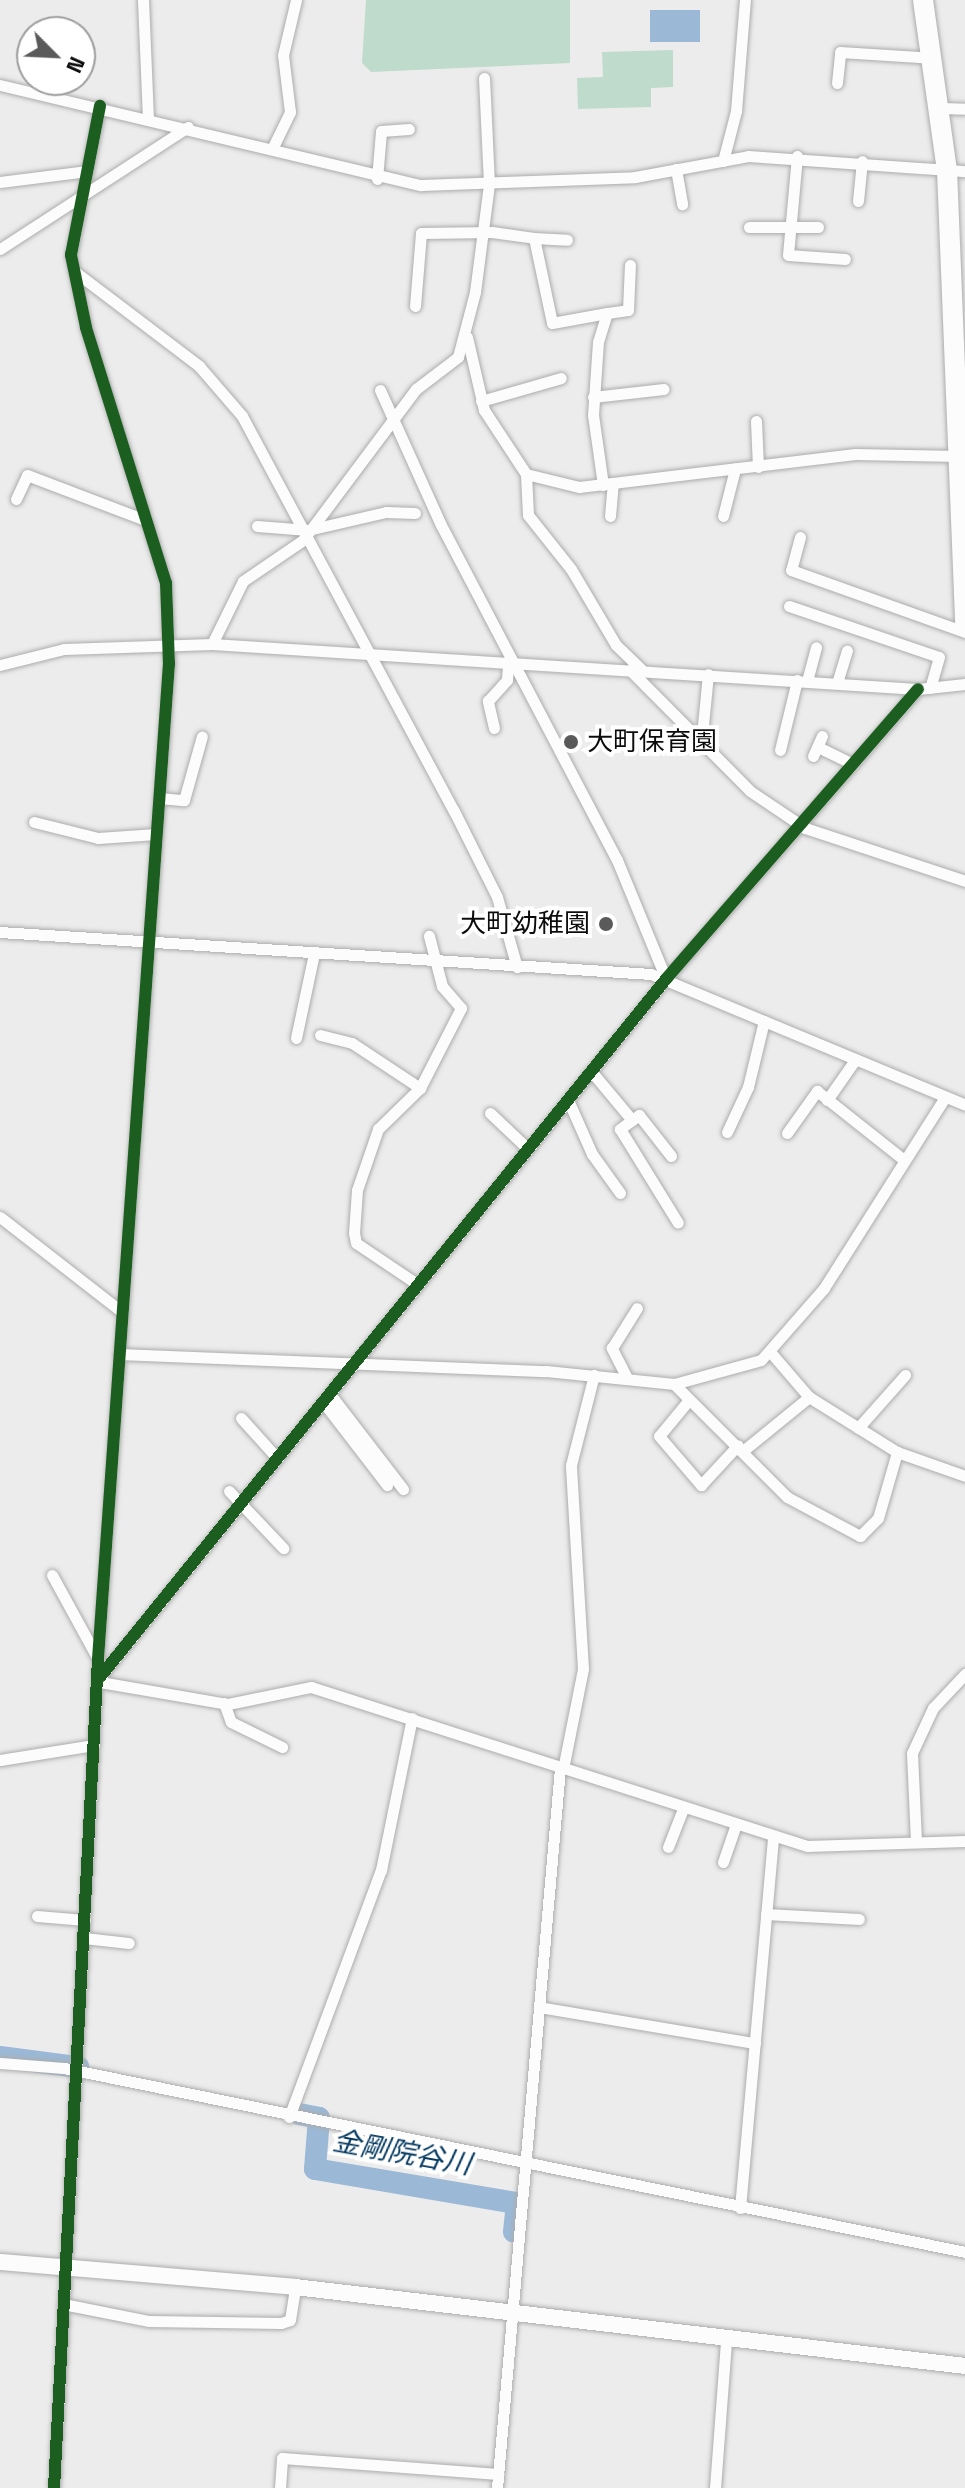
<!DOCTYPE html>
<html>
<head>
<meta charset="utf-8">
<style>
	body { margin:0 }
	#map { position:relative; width:965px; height:2488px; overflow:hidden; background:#ececec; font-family:"Space Grotesk","Noto Sans JP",sans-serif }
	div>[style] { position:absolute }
	.green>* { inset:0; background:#bfdbcc }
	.water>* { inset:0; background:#9bb9d6 }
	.river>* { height:22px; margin:-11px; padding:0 11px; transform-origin:11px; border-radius:11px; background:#9bb9d6 }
	.roads { filter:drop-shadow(0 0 2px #acacac) drop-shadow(0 0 2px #acacac) }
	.street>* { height:11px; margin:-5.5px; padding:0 5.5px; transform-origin:5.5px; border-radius:5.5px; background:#fcfcfc }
	.secondary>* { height:16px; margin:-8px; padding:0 8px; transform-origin:8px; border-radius:8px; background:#fcfcfc }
	.highway>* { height:20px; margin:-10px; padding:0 10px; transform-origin:10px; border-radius:10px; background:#fcfcfc }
	.cycleway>* { height:12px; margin:-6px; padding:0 6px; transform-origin:6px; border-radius:6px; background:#1b5e20 }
	.dots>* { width:22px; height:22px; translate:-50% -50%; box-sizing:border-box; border:4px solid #fff; border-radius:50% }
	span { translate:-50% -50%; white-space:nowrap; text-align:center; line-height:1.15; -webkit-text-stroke:8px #fff; paint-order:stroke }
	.poi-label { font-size:26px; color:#0c0c0d }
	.left { translate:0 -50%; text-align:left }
	.right { translate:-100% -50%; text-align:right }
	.water-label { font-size:28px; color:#043961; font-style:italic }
	.north { position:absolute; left:16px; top:16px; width:80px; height:80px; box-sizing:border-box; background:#fff; border:2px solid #9e9e9e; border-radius:50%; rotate:114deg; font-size:22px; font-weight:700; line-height:32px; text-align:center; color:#0c0c0d }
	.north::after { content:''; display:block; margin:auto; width:28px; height:36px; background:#5a5a5b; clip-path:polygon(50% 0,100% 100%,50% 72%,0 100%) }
</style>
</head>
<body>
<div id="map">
	<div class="green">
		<div style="clip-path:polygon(366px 0,570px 0,570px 63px,371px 72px,362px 63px)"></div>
		<div style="clip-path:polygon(673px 50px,673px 87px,651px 88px,651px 107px,578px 109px,577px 78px,603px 77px,602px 52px)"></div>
	</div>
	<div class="water">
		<div style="clip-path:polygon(650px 10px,700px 10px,700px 42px,650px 42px)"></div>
	</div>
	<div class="river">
		<div style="left:0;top:2057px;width:79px;rotate:7.3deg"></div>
		<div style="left:299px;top:2114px;width:20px;rotate:11deg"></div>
		<div style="left:319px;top:2118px;width:51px;rotate:94.5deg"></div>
		<div style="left:315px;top:2169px;width:205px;rotate:9.6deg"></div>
		<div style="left:517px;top:2203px;width:29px;rotate:96deg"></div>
	</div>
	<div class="roads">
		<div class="street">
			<div style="left:143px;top:0;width:117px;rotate:87.6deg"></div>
			<div style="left:837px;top:83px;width:31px;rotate:-84deg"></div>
			<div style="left:840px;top:52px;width:95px;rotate:3.6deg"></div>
			<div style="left:0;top:85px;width:433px;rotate:13.4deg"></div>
			<div style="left:421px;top:185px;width:214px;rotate:-2.1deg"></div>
			<div style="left:635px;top:177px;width:115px;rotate:-10.5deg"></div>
			<div style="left:748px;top:156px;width:218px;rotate:4deg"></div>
			<div style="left:942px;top:108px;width:23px;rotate:2deg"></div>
			<div style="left:273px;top:147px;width:39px;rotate:-64deg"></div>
			<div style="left:290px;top:112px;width:57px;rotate:-97deg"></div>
			<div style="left:283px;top:55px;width:57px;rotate:-76.7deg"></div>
			<div style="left:797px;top:156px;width:99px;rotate:95.2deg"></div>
			<div style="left:788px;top:255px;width:57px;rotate:4deg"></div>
			<div style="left:723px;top:161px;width:52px;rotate:-75.4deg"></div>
			<div style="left:736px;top:111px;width:111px;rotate:-85.4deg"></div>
			<div style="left:676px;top:169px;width:36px;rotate:80deg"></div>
			<div style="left:377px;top:179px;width:48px;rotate:-85.2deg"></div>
			<div style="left:381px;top:131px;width:28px;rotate:-4deg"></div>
			<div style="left:0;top:182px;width:88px;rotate:-7.2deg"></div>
			<div style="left:858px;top:201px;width:40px;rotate:-84.3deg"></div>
			<div style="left:749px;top:227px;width:69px"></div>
			<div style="left:534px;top:238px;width:33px;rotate:3deg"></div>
			<div style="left:0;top:249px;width:224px;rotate:-33deg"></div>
			<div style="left:74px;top:271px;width:157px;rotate:37.2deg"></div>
			<div style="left:199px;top:366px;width:66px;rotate:49.3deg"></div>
			<div style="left:242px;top:416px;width:448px;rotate:61.8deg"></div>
			<div style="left:454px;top:811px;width:96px;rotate:63.4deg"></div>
			<div style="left:497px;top:897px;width:73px;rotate:74.1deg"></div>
			<div style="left:415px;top:306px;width:73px;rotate:-85.3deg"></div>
			<div style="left:421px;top:233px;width:71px;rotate:-0.8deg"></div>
			<div style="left:492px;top:232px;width:42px;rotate:8.1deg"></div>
			<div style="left:534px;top:238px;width:87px;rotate:78deg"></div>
			<div style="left:552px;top:323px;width:56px;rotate:-10.3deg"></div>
			<div style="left:467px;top:337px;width:75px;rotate:76.9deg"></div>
			<div style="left:484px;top:410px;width:77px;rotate:56.7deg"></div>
			<div style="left:526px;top:474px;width:41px;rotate:87.2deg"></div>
			<div style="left:528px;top:515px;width:69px;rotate:51.5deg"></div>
			<div style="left:571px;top:569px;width:88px;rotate:59.4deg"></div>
			<div style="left:616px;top:645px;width:36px;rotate:44deg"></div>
			<div style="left:380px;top:390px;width:148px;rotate:65.7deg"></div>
			<div style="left:441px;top:525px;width:378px;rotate:62.3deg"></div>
			<div style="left:617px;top:860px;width:129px;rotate:67.6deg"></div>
			<div style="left:593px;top:397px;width:71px;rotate:-6.4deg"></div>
			<div style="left:481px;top:401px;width:83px;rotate:-16deg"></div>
			<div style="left:756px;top:421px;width:46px;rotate:87.5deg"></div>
			<div style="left:526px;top:474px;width:55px;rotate:13.8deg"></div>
			<div style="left:579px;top:487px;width:278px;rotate:-6.8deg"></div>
			<div style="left:855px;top:454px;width:104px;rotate:1.1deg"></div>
			<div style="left:603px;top:485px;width:71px;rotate:-98.1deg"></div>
			<div style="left:593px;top:415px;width:73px;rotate:-86.1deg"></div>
			<div style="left:598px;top:342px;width:30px;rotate:-73deg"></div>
			<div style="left:607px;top:313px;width:21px;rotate:-8deg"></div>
			<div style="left:628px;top:310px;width:45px;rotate:-87.5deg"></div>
			<div style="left:16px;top:499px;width:26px;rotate:-65deg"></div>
			<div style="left:27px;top:475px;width:124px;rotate:20.8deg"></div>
			<div style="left:610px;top:516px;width:33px;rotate:-85deg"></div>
			<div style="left:723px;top:516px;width:49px;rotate:-75.7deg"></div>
			<div style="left:257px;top:526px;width:51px;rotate:4.5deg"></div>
			<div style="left:308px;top:530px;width:80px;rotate:-13deg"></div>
			<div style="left:386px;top:512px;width:29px;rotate:2deg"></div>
			<div style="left:800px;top:537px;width:34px;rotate:105deg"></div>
			<div style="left:791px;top:570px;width:185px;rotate:19.6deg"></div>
			<div style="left:789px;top:606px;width:158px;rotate:18.8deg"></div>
			<div style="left:939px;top:657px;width:32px;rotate:106deg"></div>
			<div style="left:212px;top:644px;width:707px;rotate:3.65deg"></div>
			<div style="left:918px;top:689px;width:47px;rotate:-6.1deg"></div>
			<div style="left:0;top:665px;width:66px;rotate:-14deg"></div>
			<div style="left:64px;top:649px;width:148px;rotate:-1.9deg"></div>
			<div style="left:212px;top:644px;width:70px;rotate:-63.8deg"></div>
			<div style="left:243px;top:581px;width:73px;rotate:-34.3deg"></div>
			<div style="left:303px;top:540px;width:189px;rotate:-53.2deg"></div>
			<div style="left:416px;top:389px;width:53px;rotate:-37.3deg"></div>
			<div style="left:458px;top:357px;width:67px;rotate:-75.3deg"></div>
			<div style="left:475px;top:292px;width:109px;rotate:-82.6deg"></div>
			<div style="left:489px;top:184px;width:106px;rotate:-92.7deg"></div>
			<div style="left:630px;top:670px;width:170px;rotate:45.2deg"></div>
			<div style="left:750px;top:791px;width:66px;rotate:33.9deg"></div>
			<div style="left:805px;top:828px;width:169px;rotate:18.3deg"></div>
			<div style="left:807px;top:681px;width:35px;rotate:-75deg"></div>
			<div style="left:837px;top:683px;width:34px;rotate:-73deg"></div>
			<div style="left:703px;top:725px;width:51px;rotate:-84.4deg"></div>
			<div style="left:494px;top:728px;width:28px;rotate:-103deg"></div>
			<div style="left:488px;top:701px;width:28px;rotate:-48deg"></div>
			<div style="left:507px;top:680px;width:16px;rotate:-86deg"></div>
			<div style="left:818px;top:747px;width:39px;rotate:26deg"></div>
			<div style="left:780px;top:750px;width:72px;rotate:-76.3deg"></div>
			<div style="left:813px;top:756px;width:22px;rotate:-66deg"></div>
			<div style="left:159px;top:798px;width:25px;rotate:5deg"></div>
			<div style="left:184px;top:800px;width:66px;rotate:-74.3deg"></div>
			<div style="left:34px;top:822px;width:66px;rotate:14deg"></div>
			<div style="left:98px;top:838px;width:58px;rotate:-3.9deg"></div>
			<div style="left:0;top:932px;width:652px;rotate:3.69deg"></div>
			<div style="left:651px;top:974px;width:340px;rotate:22.6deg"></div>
			<div style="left:320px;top:1035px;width:33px;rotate:14deg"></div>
			<div style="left:352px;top:1043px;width:82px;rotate:33.5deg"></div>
			<div style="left:296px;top:1038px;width:82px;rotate:-78deg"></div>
			<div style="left:591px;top:1071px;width:64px;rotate:50.1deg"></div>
			<div style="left:568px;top:1100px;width:59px;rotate:66deg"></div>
			<div style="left:592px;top:1154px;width:48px;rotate:54.3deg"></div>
			<div style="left:827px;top:1100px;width:49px;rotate:-55deg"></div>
			<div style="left:490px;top:1113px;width:52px;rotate:43.5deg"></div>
			<div style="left:727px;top:1132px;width:50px;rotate:-65deg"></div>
			<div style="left:748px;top:1087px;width:68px;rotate:-76.4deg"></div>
			<div style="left:787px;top:1133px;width:52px;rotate:-54.5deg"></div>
			<div style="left:817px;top:1091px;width:111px;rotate:38.4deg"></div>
			<div style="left:671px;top:1156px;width:52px;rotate:-128deg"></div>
			<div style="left:639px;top:1115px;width:24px;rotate:144deg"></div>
			<div style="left:620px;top:1129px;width:110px;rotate:58.3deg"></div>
			<div style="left:0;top:1217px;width:155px;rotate:37.9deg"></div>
			<div style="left:417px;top:1284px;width:73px;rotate:-146.1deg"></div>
			<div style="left:356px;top:1243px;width:10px;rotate:-101deg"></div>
			<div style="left:354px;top:1233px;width:43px;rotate:-86deg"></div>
			<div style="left:357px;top:1190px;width:65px;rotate:-71deg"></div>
			<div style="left:378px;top:1129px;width:59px;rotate:-44.3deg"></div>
			<div style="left:420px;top:1088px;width:90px;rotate:-62.9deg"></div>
			<div style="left:461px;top:1008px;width:29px;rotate:-131deg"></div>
			<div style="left:442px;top:986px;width:52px;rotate:-104.6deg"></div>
			<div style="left:119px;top:1354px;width:427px;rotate:2.3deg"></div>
			<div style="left:546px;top:1371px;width:129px;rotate:5.8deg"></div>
			<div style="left:674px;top:1384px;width:90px;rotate:-15.4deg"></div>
			<div style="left:761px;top:1360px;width:96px;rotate:-48.8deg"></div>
			<div style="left:824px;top:1288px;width:226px;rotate:-57.6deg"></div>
			<div style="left:772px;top:1354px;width:57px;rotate:49.3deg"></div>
			<div style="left:809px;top:1397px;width:104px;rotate:32deg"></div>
			<div style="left:897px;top:1452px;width:72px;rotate:19.4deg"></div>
			<div style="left:627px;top:1378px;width:34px;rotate:-117deg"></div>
			<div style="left:612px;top:1348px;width:47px;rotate:-58deg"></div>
			<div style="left:674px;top:1384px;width:160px;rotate:45deg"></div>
			<div style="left:787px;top:1497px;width:83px;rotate:28.1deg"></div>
			<div style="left:860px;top:1536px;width:25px;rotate:-45deg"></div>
			<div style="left:878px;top:1518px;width:69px;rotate:-73.9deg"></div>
			<div style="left:330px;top:1394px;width:120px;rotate:52.5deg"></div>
			<div style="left:688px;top:1401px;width:45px;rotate:129.6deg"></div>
			<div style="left:659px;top:1436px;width:65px;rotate:49.4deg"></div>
			<div style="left:701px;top:1485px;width:54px;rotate:-47.2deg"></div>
			<div style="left:323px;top:1402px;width:105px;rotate:52.4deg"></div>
			<div style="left:241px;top:1418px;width:54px;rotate:48deg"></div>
			<div style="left:858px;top:1428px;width:71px;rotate:-48.4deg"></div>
			<div style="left:744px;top:1450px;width:84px;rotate:-39.2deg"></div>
			<div style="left:229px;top:1491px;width:79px;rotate:46.5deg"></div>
			<div style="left:52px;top:1575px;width:96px;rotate:61.3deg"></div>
			<div style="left:100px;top:1677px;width:899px;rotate:-50.96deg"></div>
			<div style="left:666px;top:979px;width:384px;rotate:-49deg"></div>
			<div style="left:100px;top:1682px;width:130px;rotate:9.8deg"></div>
			<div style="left:228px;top:1704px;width:85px;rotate:-11.6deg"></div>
			<div style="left:311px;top:1687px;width:521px;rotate:17.77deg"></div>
			<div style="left:807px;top:1846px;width:158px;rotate:-1.8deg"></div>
			<div style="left:224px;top:1703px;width:20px;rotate:70deg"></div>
			<div style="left:231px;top:1722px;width:57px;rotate:26.1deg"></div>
			<div style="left:0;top:1760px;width:95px;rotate:-9.1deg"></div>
			<div style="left:563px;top:1769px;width:102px;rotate:-78.7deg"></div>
			<div style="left:583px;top:1669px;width:204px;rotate:-93.4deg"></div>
			<div style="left:571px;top:1465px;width:93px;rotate:-75.7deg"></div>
			<div style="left:916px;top:1841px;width:88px;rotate:-92.6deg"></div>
			<div style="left:912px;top:1753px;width:50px;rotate:-65deg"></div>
			<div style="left:933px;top:1708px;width:47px;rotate:-46.7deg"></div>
			<div style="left:668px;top:1847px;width:41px;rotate:-68.5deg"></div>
			<div style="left:723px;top:1862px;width:39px;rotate:-71deg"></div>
			<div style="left:766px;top:1914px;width:93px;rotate:3.1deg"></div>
			<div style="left:37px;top:1916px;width:48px;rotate:4.8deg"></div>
			<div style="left:84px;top:1938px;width:45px;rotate:6.3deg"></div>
			<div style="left:539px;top:2007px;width:219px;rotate:9.5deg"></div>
			<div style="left:0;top:2063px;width:64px;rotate:4.5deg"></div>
			<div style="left:64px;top:2068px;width:920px;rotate:11.54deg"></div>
			<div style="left:289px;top:2117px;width:264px;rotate:-69.6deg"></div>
			<div style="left:381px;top:1870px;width:155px;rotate:-78.5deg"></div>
			<div style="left:740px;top:2208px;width:373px;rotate:-84.9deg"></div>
			<div style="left:63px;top:2304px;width:88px;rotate:11.2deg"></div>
			<div style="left:149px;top:2321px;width:132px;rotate:0.9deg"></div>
			<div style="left:281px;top:2323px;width:9px;rotate:-18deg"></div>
			<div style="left:290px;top:2320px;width:33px;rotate:-81deg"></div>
			<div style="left:54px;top:2488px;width:830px;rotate:-86.96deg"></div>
			<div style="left:98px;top:1659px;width:998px;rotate:-85.92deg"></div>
			<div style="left:169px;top:664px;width:81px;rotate:-92.1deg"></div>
			<div style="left:166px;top:583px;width:268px;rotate:-107.4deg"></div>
			<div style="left:86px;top:327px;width:74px;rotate:-101.8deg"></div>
			<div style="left:71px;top:255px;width:152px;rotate:-79deg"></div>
			<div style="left:280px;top:2488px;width:30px;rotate:-86deg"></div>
			<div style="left:282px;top:2458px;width:217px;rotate:4.2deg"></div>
			<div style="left:497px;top:2488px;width:723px;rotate:-85deg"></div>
			<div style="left:715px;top:2488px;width:146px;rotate:-85.7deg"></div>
		</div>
		<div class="secondary">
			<div style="left:0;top:2262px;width:296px;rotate:4.8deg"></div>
			<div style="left:295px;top:2287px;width:675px;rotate:6.72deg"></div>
		</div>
		<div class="highway">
			<div style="left:923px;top:0;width:172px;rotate:82deg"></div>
			<div style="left:947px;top:170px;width:454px;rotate:87.7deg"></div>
		</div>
	</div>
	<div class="cycleway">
		<div style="left:100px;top:1677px;width:899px;rotate:-50.96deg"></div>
		<div style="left:666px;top:979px;width:384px;rotate:-49deg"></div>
		<div style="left:54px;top:2488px;width:830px;rotate:-86.96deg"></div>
		<div style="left:98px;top:1659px;width:998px;rotate:-85.92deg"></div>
		<div style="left:169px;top:664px;width:81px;rotate:-92.1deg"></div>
		<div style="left:166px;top:583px;width:268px;rotate:-107.4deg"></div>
		<div style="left:86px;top:327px;width:74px;rotate:-101.8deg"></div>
		<div style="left:71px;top:255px;width:152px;rotate:-79deg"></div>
	</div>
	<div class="dots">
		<div style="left:571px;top:742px;background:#5a5a5b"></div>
		<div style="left:606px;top:924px;background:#5a5a5b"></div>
	</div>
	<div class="poi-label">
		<span class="left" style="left:587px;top:742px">大町保育園</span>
		<span class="right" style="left:590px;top:924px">大町幼稚園</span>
	</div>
	<div class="water-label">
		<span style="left:402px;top:2152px;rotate:10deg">金剛院谷川</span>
	</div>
	<div class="north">N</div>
</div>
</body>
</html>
